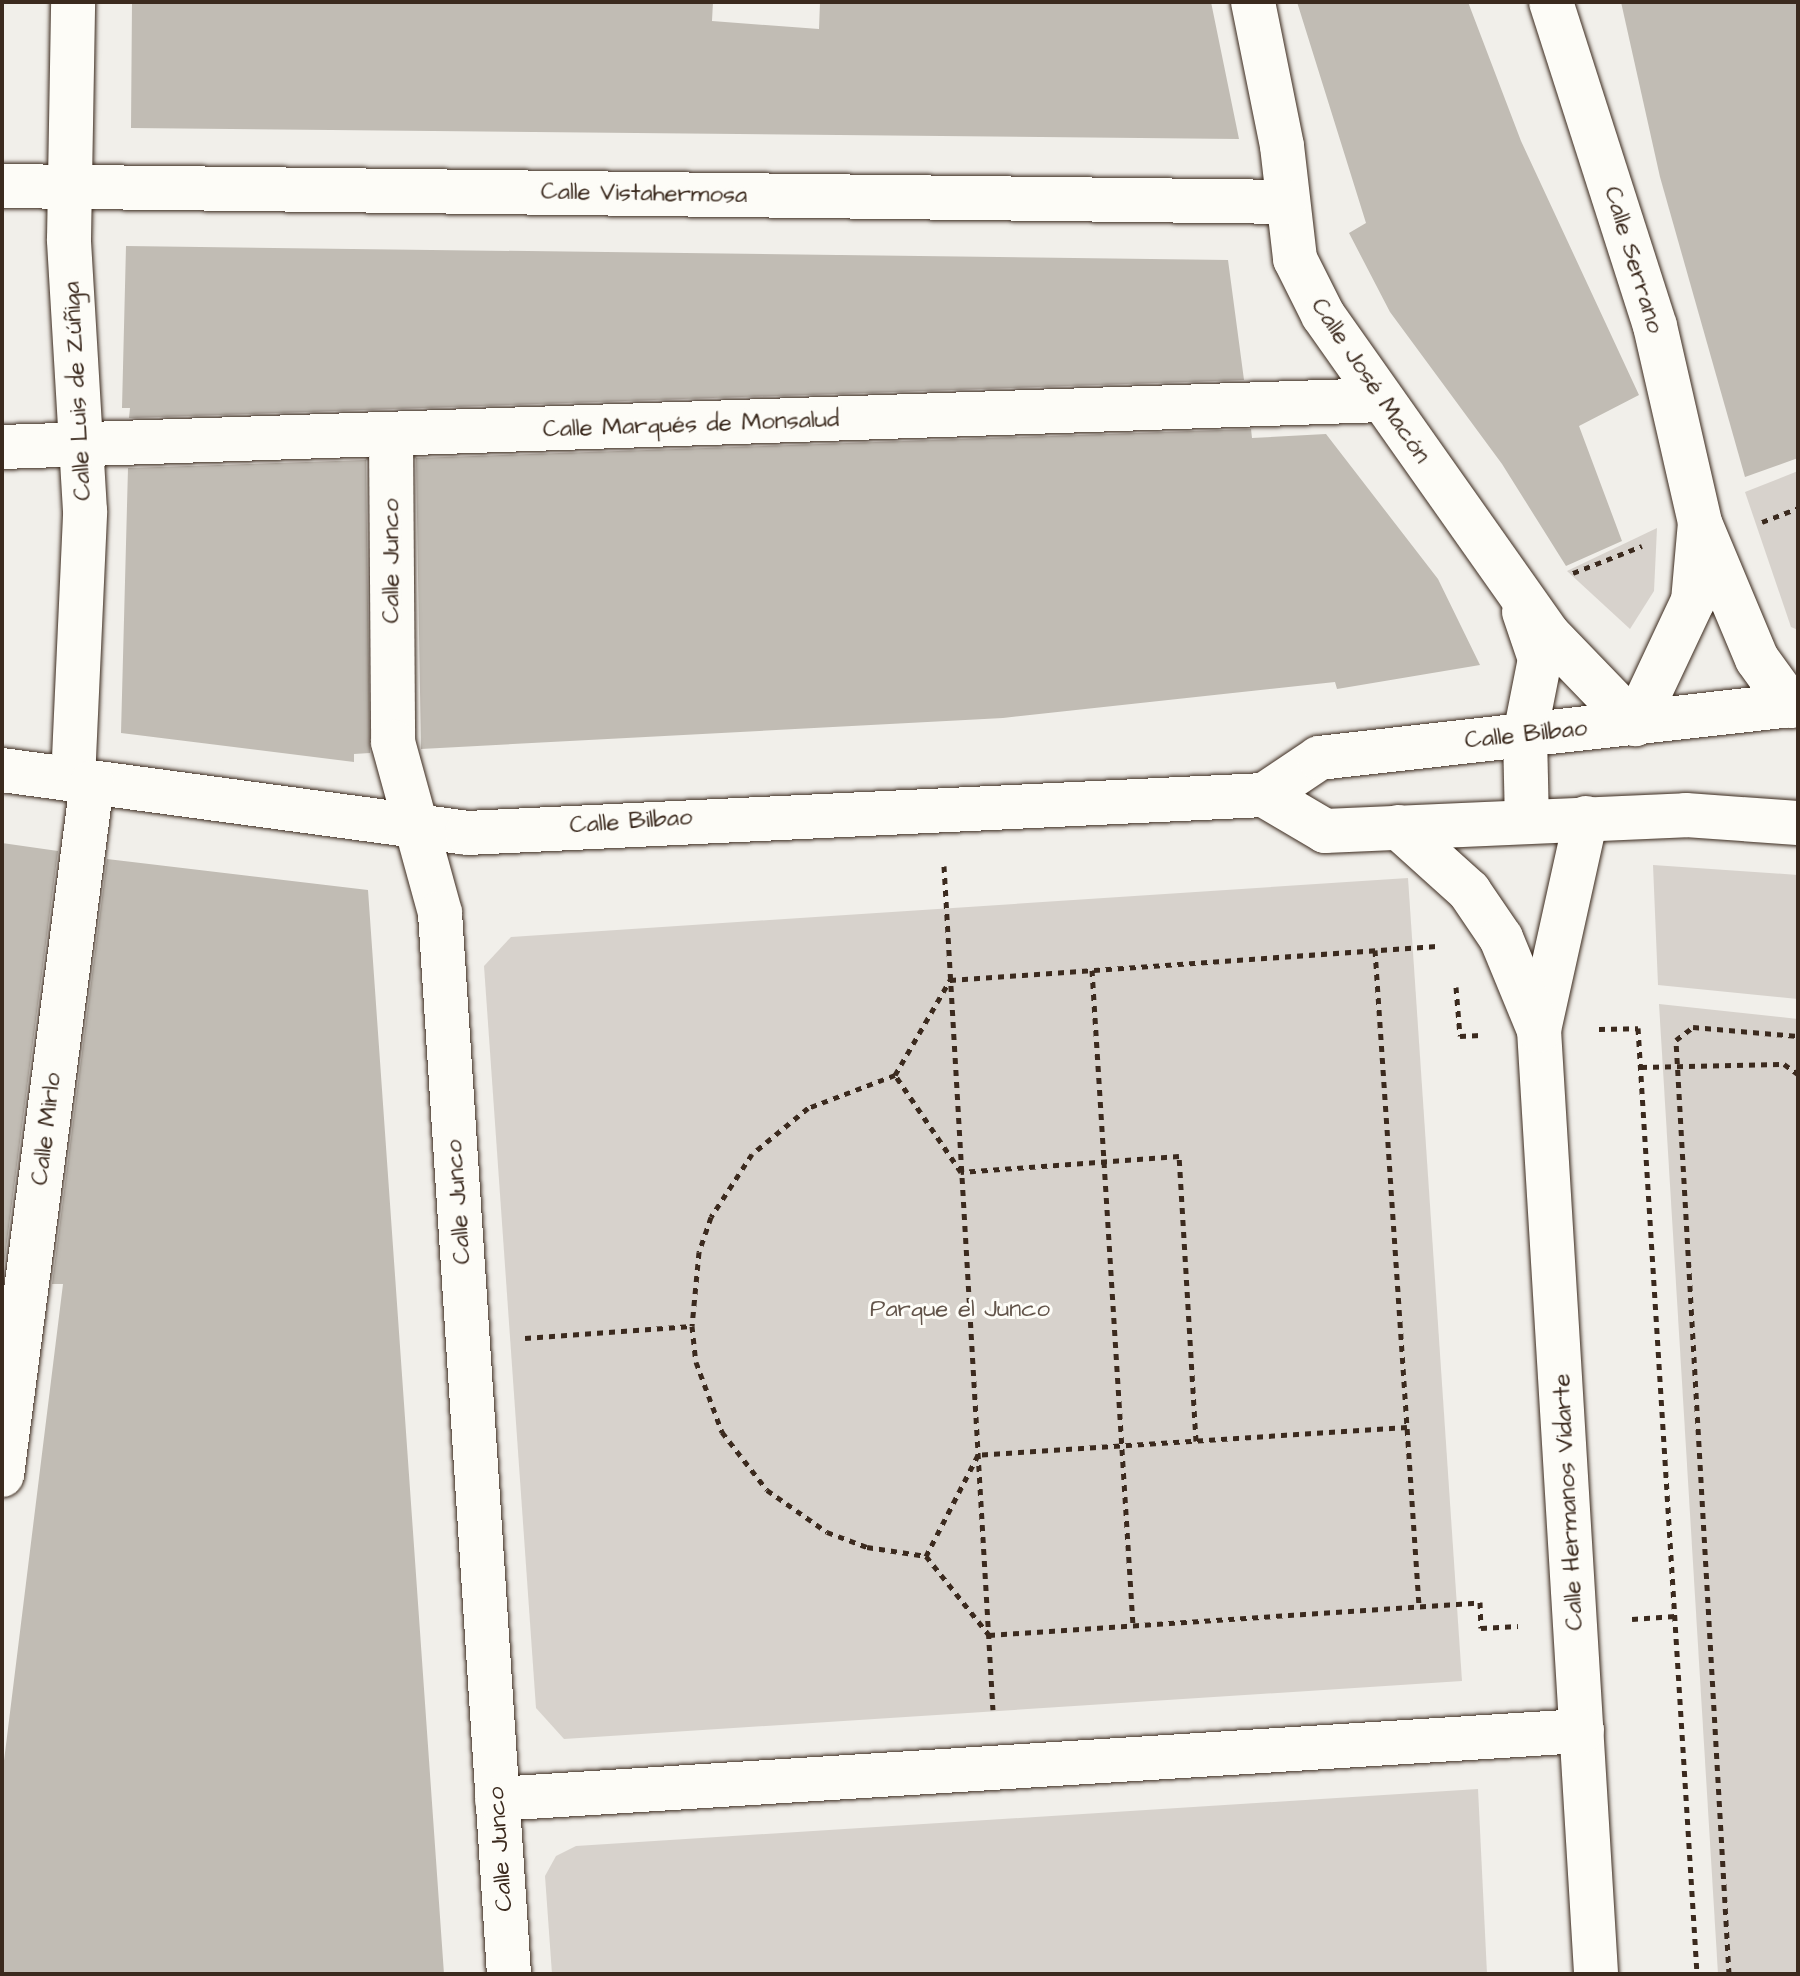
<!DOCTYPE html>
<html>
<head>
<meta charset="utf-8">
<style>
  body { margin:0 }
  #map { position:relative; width:1800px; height:1976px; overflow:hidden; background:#f1efea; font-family:"Architects Daughter",sans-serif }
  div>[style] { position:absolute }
  .green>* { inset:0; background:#d7d2cc }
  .building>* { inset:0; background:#c1bcb4 }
  .path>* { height:5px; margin-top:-2.5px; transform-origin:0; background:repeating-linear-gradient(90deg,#3b2a1e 0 6px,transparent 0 12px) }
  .roads { filter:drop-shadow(0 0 2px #3b2a1e) drop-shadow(0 0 2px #3b2a1e) }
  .minor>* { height:44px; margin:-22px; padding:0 22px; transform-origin:22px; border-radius:22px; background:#fdfcf7 }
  span { translate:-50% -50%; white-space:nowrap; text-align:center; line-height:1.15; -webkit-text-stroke:6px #fdfcf7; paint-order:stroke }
  .street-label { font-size:24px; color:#3b2a1e }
  .park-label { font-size:24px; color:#62544a }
  .frame { position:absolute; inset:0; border:4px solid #3b2a1e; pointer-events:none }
</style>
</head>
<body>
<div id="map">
  <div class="green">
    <i style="clip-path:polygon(1798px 471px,1798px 630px,1791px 627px,1745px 492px)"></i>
    <i style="clip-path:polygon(1657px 528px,1654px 591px,1630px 629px,1567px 571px)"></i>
    <i style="clip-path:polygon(1653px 865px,1798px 875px,1798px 999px,1658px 985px)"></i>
    <i style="clip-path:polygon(1408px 878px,1462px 1681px,564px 1739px,536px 1708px,484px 966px,511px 937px)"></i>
    <i style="clip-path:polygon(1659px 1004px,1798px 1019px,1798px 1974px,1718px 1974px)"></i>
    <i style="clip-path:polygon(1478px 1789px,1487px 1974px,552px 1974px,545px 1876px,556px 1856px,576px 1846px)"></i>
  </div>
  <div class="building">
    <i style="clip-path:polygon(132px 2px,713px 2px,712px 21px,819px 29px,820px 2px,1211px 2px,1239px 139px,131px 128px)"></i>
    <i style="clip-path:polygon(1297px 2px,1468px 2px,1521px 141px,1639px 395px,1579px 426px,1622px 541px,1566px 566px,1502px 464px,1390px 312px,1349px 233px,1366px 223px)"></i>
    <i style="clip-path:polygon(1621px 2px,1798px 2px,1798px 458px,1745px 477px,1660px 177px)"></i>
    <i style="clip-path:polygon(126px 246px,1228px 260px,1244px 380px,129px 418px,130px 408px,122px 408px)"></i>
    <i style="clip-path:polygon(1251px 429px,1252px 438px,1326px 434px,1438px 579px,1480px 665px,1337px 689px,1335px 682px,1003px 718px,421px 749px,416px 458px)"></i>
    <i style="clip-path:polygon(366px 460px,370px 753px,354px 754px,354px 762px,121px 733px,128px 468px)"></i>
    <i style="clip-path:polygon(2px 843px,58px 851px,2px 1280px)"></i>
    <i style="clip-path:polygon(107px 859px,368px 890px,444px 1974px,2px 1974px,2px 1777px,63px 1284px,52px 1284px)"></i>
  </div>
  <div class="path">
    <i style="left:1762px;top:522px;width:39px;rotate:-21deg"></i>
    <i style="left:1573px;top:573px;width:74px;rotate:-21.4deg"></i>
    <i style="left:944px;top:866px;width:845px;rotate:86.68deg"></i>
    <i style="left:1375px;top:950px;width:657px;rotate:86.16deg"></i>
    <i style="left:1092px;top:970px;width:656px;rotate:86.42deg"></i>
    <i style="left:1456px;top:987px;width:49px;rotate:85.3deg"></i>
    <i style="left:1460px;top:1036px;width:21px;rotate:-3deg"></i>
    <i style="left:1599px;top:1029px;width:39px;rotate:-1deg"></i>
    <i style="left:1638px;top:1028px;width:948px;rotate:86.43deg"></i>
    <i style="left:1641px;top:1067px;width:143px;rotate:-1.2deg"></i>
    <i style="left:1784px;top:1064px;width:17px;rotate:36deg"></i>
    <i style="left:895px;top:1075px;width:93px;rotate:159.2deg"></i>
    <i style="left:808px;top:1108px;width:72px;rotate:140.6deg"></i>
    <i style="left:752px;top:1154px;width:75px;rotate:123.1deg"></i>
    <i style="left:711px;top:1217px;width:37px;rotate:109deg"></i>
    <i style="left:699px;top:1252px;width:74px;rotate:95.4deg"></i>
    <i style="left:692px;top:1326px;width:36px;rotate:84deg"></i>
    <i style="left:696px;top:1362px;width:75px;rotate:69.6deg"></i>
    <i style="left:722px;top:1432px;width:73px;rotate:52.2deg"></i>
    <i style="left:767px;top:1490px;width:73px;rotate:35deg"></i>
    <i style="left:827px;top:1532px;width:43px;rotate:20.6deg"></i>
    <i style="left:867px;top:1547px;width:60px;rotate:8.7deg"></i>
    <i style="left:525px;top:1338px;width:167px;rotate:-4.1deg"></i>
    <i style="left:1407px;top:1427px;width:430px;rotate:176.3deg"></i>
    <i style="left:978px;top:1455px;width:114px;rotate:117.2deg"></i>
    <i style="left:926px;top:1556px;width:101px;rotate:51.4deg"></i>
    <i style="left:989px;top:1635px;width:492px;rotate:-3.8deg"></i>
    <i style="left:1480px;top:1602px;width:26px;rotate:88deg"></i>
    <i style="left:1481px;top:1628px;width:37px;rotate:-3deg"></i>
    <i style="left:1196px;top:1441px;width:286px;rotate:-93.4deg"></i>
    <i style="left:1179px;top:1156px;width:219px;rotate:175.8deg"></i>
    <i style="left:961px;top:1172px;width:117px;rotate:-124.2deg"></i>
    <i style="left:895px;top:1075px;width:110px;rotate:-59.9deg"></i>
    <i style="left:950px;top:980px;width:488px;rotate:-4deg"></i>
    <i style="left:1632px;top:1619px;width:43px;rotate:-4deg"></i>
    <i style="left:1729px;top:1974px;width:936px;rotate:-93.25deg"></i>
    <i style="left:1676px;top:1040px;width:21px;rotate:-37deg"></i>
    <i style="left:1693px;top:1027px;width:105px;rotate:4.9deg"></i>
  </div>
  <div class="roads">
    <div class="minor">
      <i style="left:1253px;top:2px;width:147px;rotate:78.6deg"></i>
      <i style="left:1282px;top:146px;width:114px;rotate:83.4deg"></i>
      <i style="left:1295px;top:259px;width:63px;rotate:63.4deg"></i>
      <i style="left:1323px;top:315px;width:392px;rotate:54.8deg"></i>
      <i style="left:1549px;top:635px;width:124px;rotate:46deg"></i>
      <i style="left:1635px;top:724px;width:136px;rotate:-64.8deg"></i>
      <i style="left:1693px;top:601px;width:78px;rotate:-84.9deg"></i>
      <i style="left:1551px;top:2px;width:340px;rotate:72.2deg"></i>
      <i style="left:1655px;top:326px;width:202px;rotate:77.1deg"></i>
      <i style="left:1700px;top:523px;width:147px;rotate:67.3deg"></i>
      <i style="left:1757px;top:659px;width:58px;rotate:54.1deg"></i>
      <i style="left:2px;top:186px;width:1283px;rotate:0.71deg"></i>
      <i style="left:391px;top:436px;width:306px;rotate:89.6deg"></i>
      <i style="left:393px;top:742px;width:177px;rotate:74.6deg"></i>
      <i style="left:440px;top:913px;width:1063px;rotate:86.28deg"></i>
      <i style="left:2px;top:447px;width:1379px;rotate:-1.95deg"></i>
      <i style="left:1524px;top:612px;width:50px;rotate:71.2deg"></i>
      <i style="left:1540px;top:659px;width:77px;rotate:101.2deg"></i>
      <i style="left:1525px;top:735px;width:85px;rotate:88.7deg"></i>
      <i style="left:2px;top:770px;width:469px;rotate:7.7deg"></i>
      <i style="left:467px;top:833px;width:798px;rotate:-2.73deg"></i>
      <i style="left:1264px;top:795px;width:66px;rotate:-33.9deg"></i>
      <i style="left:1319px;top:758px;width:482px;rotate:-6.4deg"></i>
      <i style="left:73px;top:780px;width:269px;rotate:-87.4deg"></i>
      <i style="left:85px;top:511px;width:272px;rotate:-93.4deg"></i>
      <i style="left:69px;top:239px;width:237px;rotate:-89deg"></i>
      <i style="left:1264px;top:795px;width:71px;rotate:30.5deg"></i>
      <i style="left:1325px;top:831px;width:361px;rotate:-2.5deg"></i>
      <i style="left:1686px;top:815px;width:112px;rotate:4.1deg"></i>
      <i style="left:1586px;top:818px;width:217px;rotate:102.5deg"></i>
      <i style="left:1539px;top:1030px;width:946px;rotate:86.54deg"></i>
      <i style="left:1398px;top:827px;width:96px;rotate:42deg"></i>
      <i style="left:1469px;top:891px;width:57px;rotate:55.8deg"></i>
      <i style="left:1501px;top:938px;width:100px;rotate:67.6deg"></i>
      <i style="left:2px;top:1475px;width:698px;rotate:-82.59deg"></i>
      <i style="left:497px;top:1799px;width:1087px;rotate:-3.59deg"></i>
    </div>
  </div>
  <div class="street-label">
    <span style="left:644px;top:194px;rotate:1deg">Calle Vistahermosa</span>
    <span style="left:1633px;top:260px;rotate:73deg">Calle Serrano</span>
    <span style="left:1370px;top:381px;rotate:56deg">Calle José Macón</span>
    <span style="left:78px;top:391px;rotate:-93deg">Calle Luis de Zúñiga</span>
    <span style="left:691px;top:425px;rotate:-2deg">Calle Marqués de Monsalud</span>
    <span style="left:392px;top:561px;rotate:-90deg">Calle Junco</span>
    <span style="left:1526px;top:735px;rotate:-6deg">Calle Bilbao</span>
    <span style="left:631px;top:822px;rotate:-4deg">Calle Bilbao</span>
    <span style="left:47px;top:1129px;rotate:-83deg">Calle Mirlo</span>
    <span style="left:459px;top:1202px;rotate:-94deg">Calle Junco</span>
    <span style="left:1569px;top:1502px;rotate:-93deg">Calle Hermanos Vidarte</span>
    <span style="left:501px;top:1849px;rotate:-94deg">Calle Junco</span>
  </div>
  <div class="park-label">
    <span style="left:960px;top:1310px">Parque el Junco</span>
  </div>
  <div class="frame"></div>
</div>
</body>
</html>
